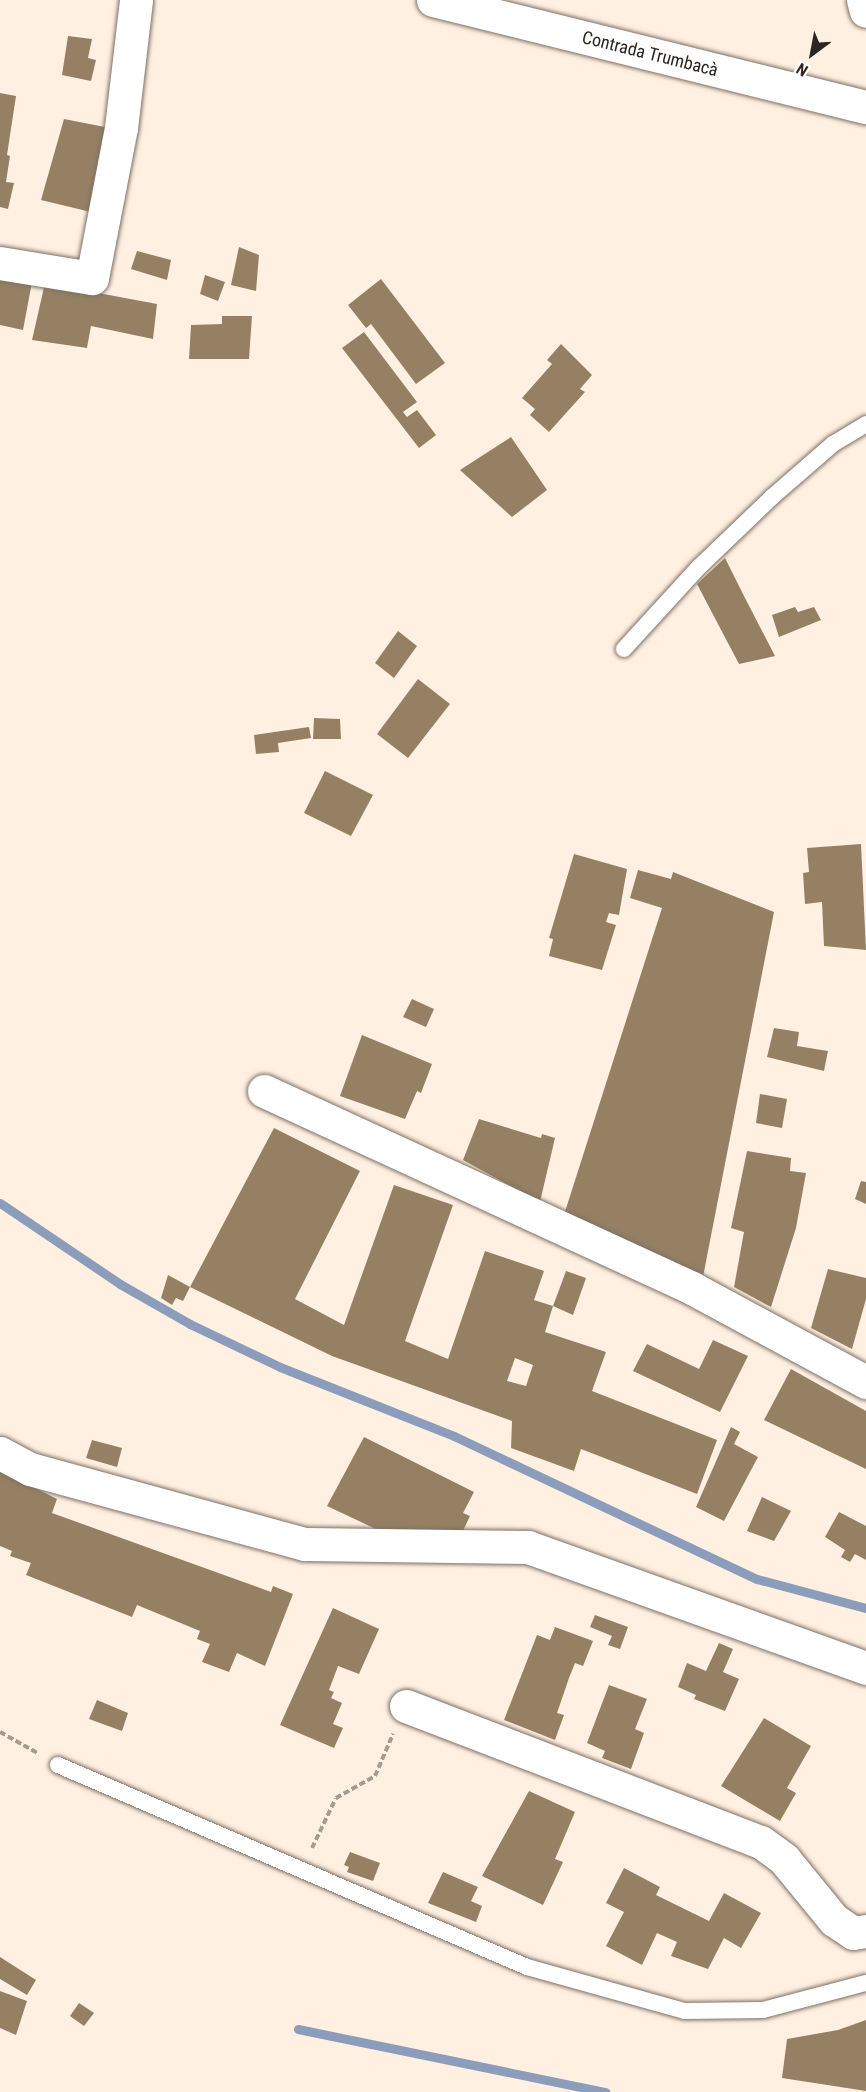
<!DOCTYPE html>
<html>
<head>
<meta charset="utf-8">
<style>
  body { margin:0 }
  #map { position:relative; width:866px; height:2092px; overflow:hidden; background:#fff0e2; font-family:"Roboto Condensed",sans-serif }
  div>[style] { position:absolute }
  .stream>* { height:9px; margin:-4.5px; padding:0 4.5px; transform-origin:4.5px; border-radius:4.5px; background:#8b9dba }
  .building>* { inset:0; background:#958063 }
  .path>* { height:4px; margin-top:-2px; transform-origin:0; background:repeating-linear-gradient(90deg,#a69c91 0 6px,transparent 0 9px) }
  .roads { filter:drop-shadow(0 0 2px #7d7064) drop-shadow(0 0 2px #7d7064) }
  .lane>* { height:16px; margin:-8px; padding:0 8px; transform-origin:8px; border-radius:8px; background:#fff }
  .street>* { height:33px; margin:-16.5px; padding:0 16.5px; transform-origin:16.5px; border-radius:16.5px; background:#fff }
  span { translate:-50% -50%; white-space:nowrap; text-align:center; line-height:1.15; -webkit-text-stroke:4.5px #fff; paint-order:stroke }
  .street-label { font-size:18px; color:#2b2621 }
  .north { position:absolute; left:782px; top:24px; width:60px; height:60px; -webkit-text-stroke:4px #fff; paint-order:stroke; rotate:212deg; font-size:16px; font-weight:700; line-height:24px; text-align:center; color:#2b2621 }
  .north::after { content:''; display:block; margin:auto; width:21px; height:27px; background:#2b2621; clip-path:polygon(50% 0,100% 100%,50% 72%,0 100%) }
</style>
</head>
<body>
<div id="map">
  <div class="stream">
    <i style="left:0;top:1203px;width:145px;rotate:34deg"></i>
    <i style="left:120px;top:1284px;width:81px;rotate:29.7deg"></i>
    <i style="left:190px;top:1324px;width:100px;rotate:25.5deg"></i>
    <i style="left:280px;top:1367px;width:187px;rotate:21.6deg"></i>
    <i style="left:454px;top:1436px;width:335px;rotate:25.3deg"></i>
    <i style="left:757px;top:1579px;width:113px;rotate:14.9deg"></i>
    <i style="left:298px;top:2029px;width:314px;rotate:11.6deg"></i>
  </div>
  <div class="building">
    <i style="clip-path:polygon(68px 36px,92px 39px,88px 58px,96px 60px,91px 81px,62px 75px)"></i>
    <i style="clip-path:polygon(0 93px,16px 96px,7px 155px,10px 156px,6px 182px,14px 183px,8px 209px,0 207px)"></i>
    <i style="clip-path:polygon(64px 119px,115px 129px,95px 213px,41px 200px)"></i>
    <i style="clip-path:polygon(239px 247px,259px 255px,256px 291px,231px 285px)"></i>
    <i style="clip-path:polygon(137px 251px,171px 260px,167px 280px,131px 269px)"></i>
    <i style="clip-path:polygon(205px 275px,225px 282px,218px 301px,200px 294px)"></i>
    <i style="clip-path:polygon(0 276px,32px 282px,23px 330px,0 325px)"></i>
    <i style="clip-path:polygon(381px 279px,445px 363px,416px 384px,371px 324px,366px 328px,348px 305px)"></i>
    <i style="clip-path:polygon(45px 283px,157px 304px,153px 339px,91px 326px,87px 348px,32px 340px)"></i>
    <i style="clip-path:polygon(222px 316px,252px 316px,249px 359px,189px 359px,191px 325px,222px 324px)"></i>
    <i style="clip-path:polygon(364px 332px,417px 402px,403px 412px,407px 417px,417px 410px,436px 435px,419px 448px,342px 348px)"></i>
    <i style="clip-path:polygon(561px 344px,592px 375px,580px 389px,585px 392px,549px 432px,530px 415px,535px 409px,522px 398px,552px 364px,547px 360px)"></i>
    <i style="clip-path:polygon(511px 437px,547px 490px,512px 517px,460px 470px)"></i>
    <i style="clip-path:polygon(725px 558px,745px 598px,775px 656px,739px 664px,697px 584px)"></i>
    <i style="clip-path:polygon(795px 607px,798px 612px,814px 607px,821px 620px,779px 637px,772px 615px)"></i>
    <i style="clip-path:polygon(398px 631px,417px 646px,394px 678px,375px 663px)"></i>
    <i style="clip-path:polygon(418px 679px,450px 704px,408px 758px,377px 734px)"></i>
    <i style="clip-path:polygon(314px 718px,340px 719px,341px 739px,313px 739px)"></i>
    <i style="clip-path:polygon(309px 727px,311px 738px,278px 743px,279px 752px,256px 754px,254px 735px)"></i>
    <i style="clip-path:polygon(325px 771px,373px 795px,351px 836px,304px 813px)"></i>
    <i style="clip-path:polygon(861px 844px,866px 950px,824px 946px,822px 902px,805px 904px,803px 873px,809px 872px,807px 848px)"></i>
    <i style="clip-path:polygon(574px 854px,627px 869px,619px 915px,609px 913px,606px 922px,616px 925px,602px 970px,549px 956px,553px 939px,549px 938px)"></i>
    <i style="clip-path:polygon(638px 870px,671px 879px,673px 872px,774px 912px,703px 1277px,563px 1218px,662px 908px,630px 898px)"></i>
    <i style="clip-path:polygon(412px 999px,434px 1009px,426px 1027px,403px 1017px)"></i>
    <i style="clip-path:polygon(774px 1028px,799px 1032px,797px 1046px,828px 1051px,824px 1071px,767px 1057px)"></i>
    <i style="clip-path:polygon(362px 1035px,432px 1064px,421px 1093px,417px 1091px,405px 1119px,340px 1096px)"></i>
    <i style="clip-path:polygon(760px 1094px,787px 1099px,782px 1128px,756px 1123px)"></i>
    <i style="clip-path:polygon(479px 1119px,541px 1138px,542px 1134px,555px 1138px,540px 1202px,463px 1160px)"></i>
    <i style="clip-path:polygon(evenodd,274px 1128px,360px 1171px,295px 1299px,344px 1325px,394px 1185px,453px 1205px,405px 1341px,448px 1359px,485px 1251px,544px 1271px,534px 1300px,553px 1306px,545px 1332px,606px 1352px,592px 1391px,717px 1440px,697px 1494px,581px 1449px,574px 1471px,511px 1448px,512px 1421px,332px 1356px,190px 1287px,183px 1301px,176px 1298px,172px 1305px,161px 1298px,168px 1275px,190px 1287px,274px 1128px,515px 1358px,533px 1365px,526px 1386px,507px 1381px,515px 1358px)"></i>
    <i style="clip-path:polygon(747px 1151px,791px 1158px,790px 1171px,806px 1173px,796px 1228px,771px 1307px,734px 1287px,744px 1232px,731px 1228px)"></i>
    <i style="clip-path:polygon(861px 1181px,866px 1182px,866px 1204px,855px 1199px)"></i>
    <i style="clip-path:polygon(828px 1269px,866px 1278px,866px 1299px,852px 1349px,811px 1328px)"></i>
    <i style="clip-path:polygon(566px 1271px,586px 1278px,573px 1315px,553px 1306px)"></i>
    <i style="clip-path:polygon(713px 1340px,748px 1356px,720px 1412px,633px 1371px,647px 1344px,699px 1369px)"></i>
    <i style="clip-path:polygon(791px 1369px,866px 1411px,866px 1469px,764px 1420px)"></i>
    <i style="clip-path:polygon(731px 1427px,740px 1432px,734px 1444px,758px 1457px,724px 1521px,696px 1507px)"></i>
    <i style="clip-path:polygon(364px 1437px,474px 1492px,463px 1513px,470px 1516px,461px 1535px,378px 1530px,327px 1506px)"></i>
    <i style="clip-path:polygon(92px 1440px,122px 1448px,117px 1467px,86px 1458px)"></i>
    <i style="clip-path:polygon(0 1470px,57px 1499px,52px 1513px,271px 1592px,273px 1586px,293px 1594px,265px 1666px,237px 1653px,229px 1672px,202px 1662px,210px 1644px,197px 1639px,200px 1631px,137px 1605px,132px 1617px,26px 1575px,31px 1563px,10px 1556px,12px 1551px,0 1546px)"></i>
    <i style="clip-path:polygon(762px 1497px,791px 1511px,774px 1541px,747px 1531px)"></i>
    <i style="clip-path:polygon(839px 1512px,866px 1526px,866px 1560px,855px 1554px,850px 1562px,841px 1557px,845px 1550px,825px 1537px)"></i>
    <i style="clip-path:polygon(333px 1608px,379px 1629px,359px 1674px,338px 1666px,329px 1690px,334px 1692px,331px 1698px,342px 1703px,333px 1724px,343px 1728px,334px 1748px,280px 1725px)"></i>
    <i style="clip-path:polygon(595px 1615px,628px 1627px,620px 1649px,608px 1645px,612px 1636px,590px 1627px)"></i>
    <i style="clip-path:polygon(555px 1627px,593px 1641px,583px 1666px,575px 1663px,569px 1678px,557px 1713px,564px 1715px,555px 1740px,504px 1720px,537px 1635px,550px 1640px)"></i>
    <i style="clip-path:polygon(719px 1643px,733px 1649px,723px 1672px,739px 1679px,725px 1711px,694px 1699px,696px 1695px,678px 1687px,687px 1663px,706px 1671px)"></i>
    <i style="clip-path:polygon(609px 1685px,647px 1699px,635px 1729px,644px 1733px,631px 1769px,602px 1758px,605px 1751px,587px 1743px)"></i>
    <i style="clip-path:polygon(97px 1700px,128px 1713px,122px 1731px,89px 1719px)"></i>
    <i style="clip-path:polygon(764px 1718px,811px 1746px,787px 1788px,796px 1793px,780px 1821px,721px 1786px)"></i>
    <i style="clip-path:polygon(529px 1791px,575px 1812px,555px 1859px,563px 1862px,543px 1905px,482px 1876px)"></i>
    <i style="clip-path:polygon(350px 1852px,380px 1863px,373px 1881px,347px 1872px,349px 1867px,344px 1865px)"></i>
    <i style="clip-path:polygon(624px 1868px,660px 1887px,656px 1895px,709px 1921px,724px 1893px,761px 1913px,741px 1948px,724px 1938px,708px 1969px,671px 1956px,677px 1942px,657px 1933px,642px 1965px,606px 1946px,624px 1912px,606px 1903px)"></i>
    <i style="clip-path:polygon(443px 1872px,478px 1887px,471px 1901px,482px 1906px,476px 1922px,428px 1903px)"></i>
    <i style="clip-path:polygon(0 1957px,36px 1980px,27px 1995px,0 1979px)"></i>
    <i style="clip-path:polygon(0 1991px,27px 2001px,16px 2035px,0 2028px)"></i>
    <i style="clip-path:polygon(79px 2003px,94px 2013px,84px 2026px,70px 2016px)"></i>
    <i style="clip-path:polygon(866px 2020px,866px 2091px,782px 2078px,787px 2039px,838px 2030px)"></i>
  </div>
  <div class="path">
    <i style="left:0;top:1732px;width:45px;rotate:29.4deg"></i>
    <i style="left:312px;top:1848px;width:55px;rotate:-64.4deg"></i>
    <i style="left:336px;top:1798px;width:45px;rotate:-29.4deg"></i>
    <i style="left:375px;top:1776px;width:46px;rotate:-66.8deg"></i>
  </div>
  <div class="roads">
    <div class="lane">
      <i style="left:624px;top:649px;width:110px;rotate:-47.6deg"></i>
      <i style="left:698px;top:568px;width:103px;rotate:-43.8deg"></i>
      <i style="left:772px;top:497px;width:81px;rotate:-41deg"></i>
      <i style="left:833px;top:444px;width:39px;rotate:-31deg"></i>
      <i style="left:58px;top:1765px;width:511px;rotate:23.3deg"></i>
      <i style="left:527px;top:1967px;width:164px;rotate:15.6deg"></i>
      <i style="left:685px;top:2011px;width:78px;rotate:-0.7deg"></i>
      <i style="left:763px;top:2010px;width:106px;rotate:-14.7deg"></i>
    </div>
    <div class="street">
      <i style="left:433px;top:0;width:446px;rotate:13.9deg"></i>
      <i style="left:863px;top:0;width:11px;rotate:75deg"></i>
      <i style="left:0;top:263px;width:93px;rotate:9.3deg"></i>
      <i style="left:92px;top:278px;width:153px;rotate:-79.1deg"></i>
      <i style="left:121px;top:128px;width:129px;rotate:-83.3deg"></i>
      <i style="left:264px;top:1091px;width:471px;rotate:24.7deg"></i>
      <i style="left:692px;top:1288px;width:198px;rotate:28.4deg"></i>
      <i style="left:0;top:1453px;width:34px;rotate:28deg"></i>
      <i style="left:30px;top:1469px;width:285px;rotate:15.3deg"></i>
      <i style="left:305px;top:1544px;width:223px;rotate:0.8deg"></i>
      <i style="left:528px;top:1547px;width:359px;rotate:19.7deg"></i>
      <i style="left:406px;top:1706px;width:380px;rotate:21deg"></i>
      <i style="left:761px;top:1842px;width:29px;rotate:36deg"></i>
      <i style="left:784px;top:1859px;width:79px;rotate:50.7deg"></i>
      <i style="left:834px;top:1920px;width:23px;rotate:34deg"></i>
      <i style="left:853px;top:1933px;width:13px;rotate:-9deg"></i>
    </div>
  </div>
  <div class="street-label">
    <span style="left:650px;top:54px;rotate:14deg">Contrada Trumbacà</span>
  </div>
  <div class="north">N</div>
</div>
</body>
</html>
